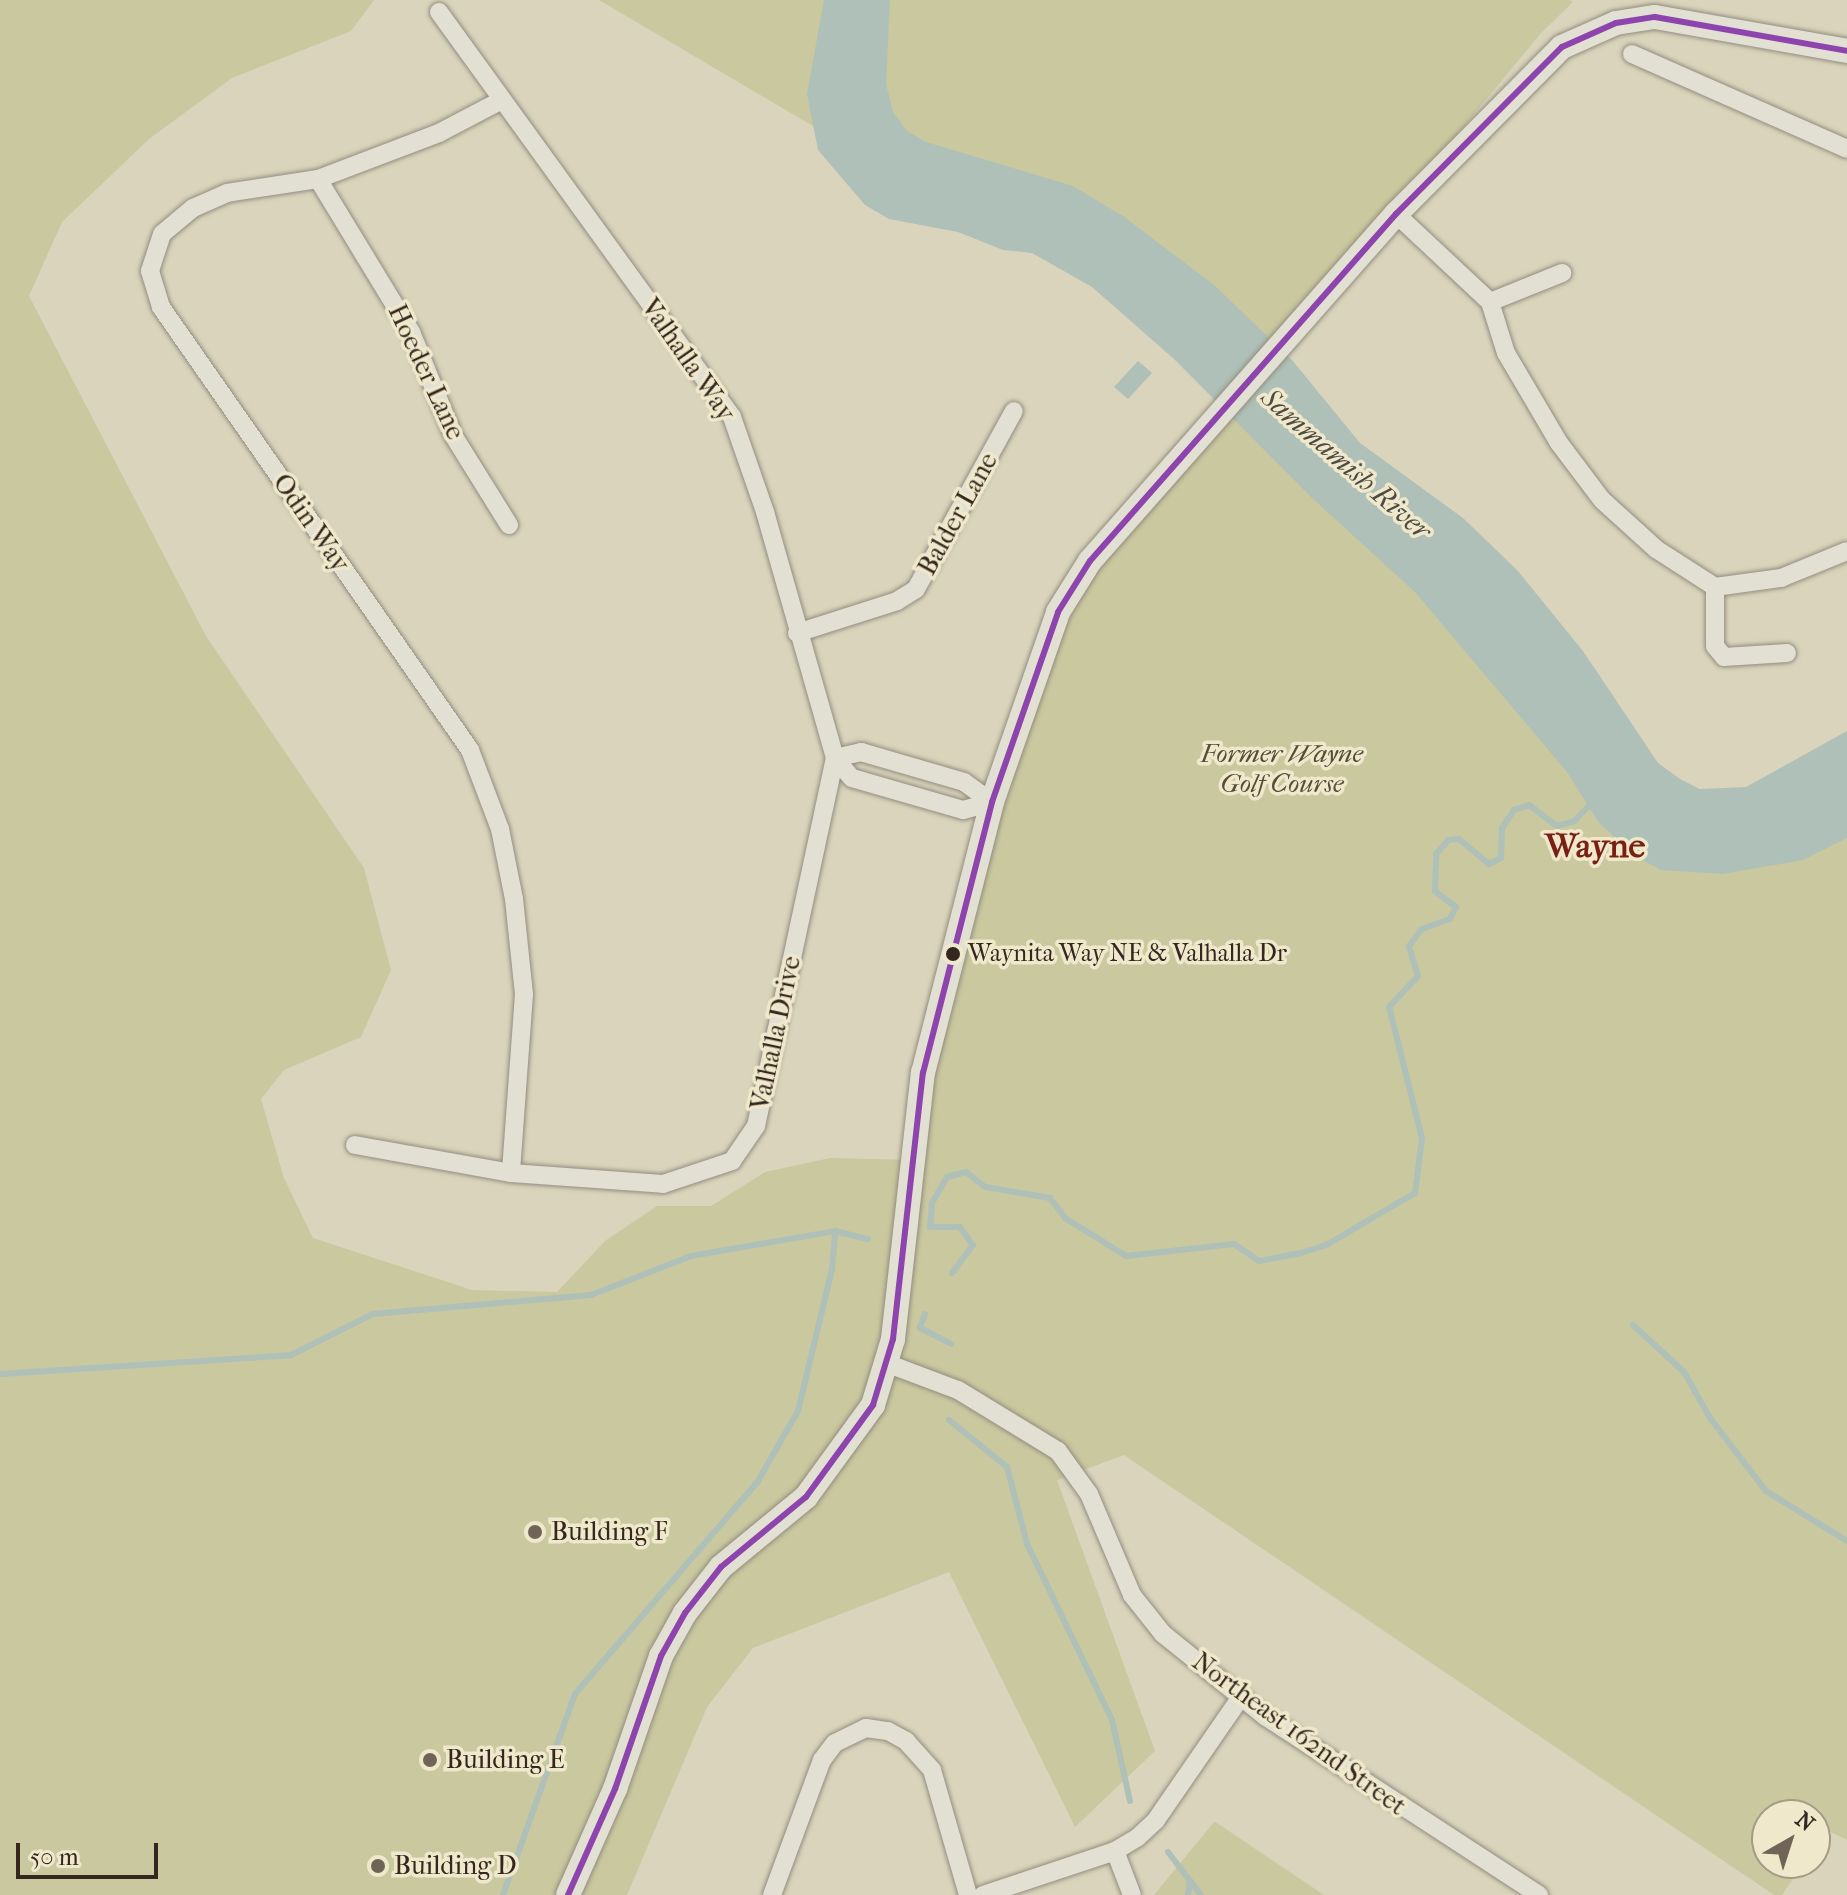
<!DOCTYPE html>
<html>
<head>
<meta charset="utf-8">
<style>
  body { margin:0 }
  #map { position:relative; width:1847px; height:1895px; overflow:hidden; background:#dad4bc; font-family:"IM FELL French Canon",serif }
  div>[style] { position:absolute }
  .green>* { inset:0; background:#c9c89f }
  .water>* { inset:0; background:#aec0b8 }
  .stream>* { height:6px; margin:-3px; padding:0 3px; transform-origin:3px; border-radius:3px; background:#aec0b8 }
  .roads { filter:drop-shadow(0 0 2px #928d7f) drop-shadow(0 0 2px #928d7f) }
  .street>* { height:18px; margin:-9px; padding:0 9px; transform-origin:9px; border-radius:9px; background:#e2dfd3 }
  .secondary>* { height:24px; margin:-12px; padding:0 12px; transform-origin:12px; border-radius:12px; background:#e2dfd3 }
  .bus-1>* { height:6px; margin:-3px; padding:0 3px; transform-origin:3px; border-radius:3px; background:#8e44ad }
  .dots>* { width:22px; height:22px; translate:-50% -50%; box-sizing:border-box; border:4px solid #efe8cb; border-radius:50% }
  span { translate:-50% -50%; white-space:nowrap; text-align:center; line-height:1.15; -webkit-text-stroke:7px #efe8cb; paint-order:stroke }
  .bus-label { font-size:24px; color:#35271f }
  .left { translate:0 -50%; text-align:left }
  .street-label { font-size:26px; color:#35271f }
  .park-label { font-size:26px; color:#564d39; font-style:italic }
  .poi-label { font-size:26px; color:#35271f }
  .water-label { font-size:28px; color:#4e4b45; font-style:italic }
  .district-label { font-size:34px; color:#7a1f14; font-weight:700 }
  .north { position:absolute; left:1751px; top:1799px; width:80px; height:80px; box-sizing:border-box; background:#efe8cb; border:2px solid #a59b86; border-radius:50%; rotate:39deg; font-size:22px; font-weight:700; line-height:32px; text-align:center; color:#35271f }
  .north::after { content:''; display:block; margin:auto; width:28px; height:36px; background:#6f6456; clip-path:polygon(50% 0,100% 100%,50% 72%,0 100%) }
  .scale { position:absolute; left:16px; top:1843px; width:142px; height:36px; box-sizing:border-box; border:4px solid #35271f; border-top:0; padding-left:10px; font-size:24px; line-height:28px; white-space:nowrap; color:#35271f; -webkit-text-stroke:6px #efe8cb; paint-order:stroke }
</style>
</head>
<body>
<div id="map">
  <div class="green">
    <i style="clip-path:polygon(0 0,374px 0,351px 31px,232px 78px,149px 139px,62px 222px,29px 296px,206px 636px,364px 868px,391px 970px,361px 1037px,284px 1070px,261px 1099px,284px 1178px,313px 1238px,472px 1290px,557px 1292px,605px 1241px,657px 1206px,711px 1206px,765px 1172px,830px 1158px,913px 1160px,923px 1074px,1058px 612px,1253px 384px,1621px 755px,1730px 831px,1847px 776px,1847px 1840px,1827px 1830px,1815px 1847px,1815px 1815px,1767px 1815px,1767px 1863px,1804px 1863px,1782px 1895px,1774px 1895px,1124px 1455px,1057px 1480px,1155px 1751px,1075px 1827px,949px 1572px,753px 1648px,707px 1707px,627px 1895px,0 1895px)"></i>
    <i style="clip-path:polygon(599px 0,1570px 0,1573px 2px,1541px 33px,1255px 380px,1168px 313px,879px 165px)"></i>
    <i style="clip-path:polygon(1214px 1822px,1217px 1823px,1324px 1895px,1154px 1895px)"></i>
  </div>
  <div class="water">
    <i style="clip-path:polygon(824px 0,890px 0,886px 84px,893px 112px,907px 131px,926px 142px,1073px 186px,1123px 216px,1214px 285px,1292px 360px,1360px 443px,1463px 518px,1517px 570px,1583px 651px,1658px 763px,1680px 779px,1700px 789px,1746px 787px,1847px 731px,1847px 838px,1803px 860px,1723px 874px,1661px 870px,1637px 857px,1599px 823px,1567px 772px,1415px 592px,1312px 498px,1174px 359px,1092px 287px,1032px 253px,1003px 250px,958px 232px,889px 219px,865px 205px,818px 150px,807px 94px)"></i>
    <i style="clip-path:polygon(1138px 361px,1152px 373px,1128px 399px,1114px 387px)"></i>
  </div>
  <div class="stream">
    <i style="left:952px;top:1273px;width:35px;rotate:-53deg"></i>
    <i style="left:973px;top:1245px;width:22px;rotate:-126deg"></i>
    <i style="left:960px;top:1227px;width:30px;rotate:180deg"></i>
    <i style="left:930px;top:1227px;width:24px;rotate:-85deg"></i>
    <i style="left:932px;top:1203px;width:30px;rotate:-60deg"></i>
    <i style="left:947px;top:1177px;width:20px;rotate:-15deg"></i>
    <i style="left:966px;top:1172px;width:24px;rotate:38deg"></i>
    <i style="left:985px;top:1187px;width:66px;rotate:9.6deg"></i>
    <i style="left:1050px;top:1198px;width:25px;rotate:53deg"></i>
    <i style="left:1065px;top:1218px;width:72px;rotate:31.9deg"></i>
    <i style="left:1126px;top:1256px;width:109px;rotate:-6.3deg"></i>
    <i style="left:1234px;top:1244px;width:30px;rotate:34deg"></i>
    <i style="left:1259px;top:1261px;width:43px;rotate:-10.8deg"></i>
    <i style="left:1301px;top:1253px;width:28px;rotate:-18deg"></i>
    <i style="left:1328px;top:1244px;width:101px;rotate:-30.4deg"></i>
    <i style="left:1415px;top:1193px;width:55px;rotate:-82.7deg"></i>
    <i style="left:1422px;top:1138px;width:135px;rotate:-104.1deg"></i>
    <i style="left:1389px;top:1007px;width:42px;rotate:-46.9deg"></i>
    <i style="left:1418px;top:976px;width:31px;rotate:-107deg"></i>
    <i style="left:1409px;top:946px;width:21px;rotate:-53deg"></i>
    <i style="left:1422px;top:929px;width:30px;rotate:-20deg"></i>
    <i style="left:1450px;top:919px;width:13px;rotate:-63deg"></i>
    <i style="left:1456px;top:907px;width:26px;rotate:-143deg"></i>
    <i style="left:1435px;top:891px;width:37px;rotate:-88deg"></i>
    <i style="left:1436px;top:854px;width:18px;rotate:-49deg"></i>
    <i style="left:1448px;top:840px;width:11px;rotate:-5deg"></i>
    <i style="left:1459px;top:839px;width:39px;rotate:40deg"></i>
    <i style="left:1489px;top:864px;width:13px;rotate:-27deg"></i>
    <i style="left:1501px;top:858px;width:30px;rotate:-88deg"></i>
    <i style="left:1502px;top:828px;width:22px;rotate:-56deg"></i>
    <i style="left:1514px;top:810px;width:16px;rotate:-18deg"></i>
    <i style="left:1529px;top:805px;width:35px;rotate:37deg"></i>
    <i style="left:1557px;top:826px;width:18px;rotate:-16deg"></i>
    <i style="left:1574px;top:821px;width:28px;rotate:-45deg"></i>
    <i style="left:925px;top:1314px;width:15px;rotate:110deg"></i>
    <i style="left:920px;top:1328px;width:35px;rotate:27deg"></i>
    <i style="left:1633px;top:1325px;width:69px;rotate:42.7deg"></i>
    <i style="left:1684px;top:1372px;width:53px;rotate:60.5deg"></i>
    <i style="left:1710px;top:1418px;width:92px;rotate:52.5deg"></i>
    <i style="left:1766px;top:1491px;width:95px;rotate:31.7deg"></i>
    <i style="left:0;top:1374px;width:292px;rotate:-3.7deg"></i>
    <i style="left:291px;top:1355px;width:92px;rotate:-26.6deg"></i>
    <i style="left:373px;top:1314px;width:219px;rotate:-5deg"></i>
    <i style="left:591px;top:1295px;width:107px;rotate:-21.3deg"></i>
    <i style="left:691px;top:1256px;width:146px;rotate:-9.8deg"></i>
    <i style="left:835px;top:1231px;width:34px;rotate:14deg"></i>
    <i style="left:949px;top:1420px;width:75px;rotate:39deg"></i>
    <i style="left:1007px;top:1467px;width:80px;rotate:75.4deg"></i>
    <i style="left:1027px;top:1544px;width:195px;rotate:64.2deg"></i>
    <i style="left:1112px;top:1720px;width:83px;rotate:77.5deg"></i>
    <i style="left:1168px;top:1852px;width:54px;rotate:52.5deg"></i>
    <i style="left:503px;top:1895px;width:214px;rotate:-70.3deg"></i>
    <i style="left:575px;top:1694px;width:281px;rotate:-49.3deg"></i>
    <i style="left:758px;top:1481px;width:81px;rotate:-60.3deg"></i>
    <i style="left:798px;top:1411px;width:146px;rotate:-76.5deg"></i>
    <i style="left:832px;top:1269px;width:38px;rotate:-85deg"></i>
    <i style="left:1188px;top:1895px;width:14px;rotate:-82deg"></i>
  </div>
  <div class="roads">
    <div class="street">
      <i style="left:439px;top:12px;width:500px;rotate:54.1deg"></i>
      <i style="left:732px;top:417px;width:101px;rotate:70.8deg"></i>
      <i style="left:765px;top:512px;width:256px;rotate:74.1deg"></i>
      <i style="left:835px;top:758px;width:26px;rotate:50deg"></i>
      <i style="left:852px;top:778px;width:116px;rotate:16.1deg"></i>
      <i style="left:963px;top:810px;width:30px;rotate:-15deg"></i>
      <i style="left:1632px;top:54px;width:235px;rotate:23.8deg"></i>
      <i style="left:500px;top:101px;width:69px;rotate:152.3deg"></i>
      <i style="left:439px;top:133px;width:129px;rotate:159.2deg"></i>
      <i style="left:318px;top:179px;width:92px;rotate:171.3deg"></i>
      <i style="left:227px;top:193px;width:37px;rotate:156deg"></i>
      <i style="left:193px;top:208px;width:40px;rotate:140deg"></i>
      <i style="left:162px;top:234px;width:39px;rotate:108deg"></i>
      <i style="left:150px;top:271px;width:38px;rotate:73deg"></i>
      <i style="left:161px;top:307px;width:540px;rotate:55.1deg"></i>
      <i style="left:470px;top:750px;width:85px;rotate:69.2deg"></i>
      <i style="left:500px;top:829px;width:71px;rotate:78.7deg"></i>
      <i style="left:514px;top:899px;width:96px;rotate:84deg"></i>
      <i style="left:524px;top:994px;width:179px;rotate:94.2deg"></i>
      <i style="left:318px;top:179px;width:179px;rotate:58.7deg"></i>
      <i style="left:411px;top:332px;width:111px;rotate:67.8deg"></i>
      <i style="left:453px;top:435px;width:106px;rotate:58.1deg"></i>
      <i style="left:1396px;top:214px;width:129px;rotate:43.1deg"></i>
      <i style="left:1490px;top:302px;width:53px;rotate:72.6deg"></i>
      <i style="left:1506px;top:353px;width:104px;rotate:59.5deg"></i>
      <i style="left:1559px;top:443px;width:71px;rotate:53deg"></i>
      <i style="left:1602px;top:500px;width:73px;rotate:42.2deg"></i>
      <i style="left:1656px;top:549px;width:70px;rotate:32.8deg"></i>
      <i style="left:1715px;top:587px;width:67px;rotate:-7.8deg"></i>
      <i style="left:1781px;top:578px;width:71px;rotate:-22.2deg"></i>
      <i style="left:1490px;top:302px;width:78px;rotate:-21.9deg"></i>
      <i style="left:1715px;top:587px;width:59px;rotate:90deg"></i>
      <i style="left:1715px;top:646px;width:14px;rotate:51deg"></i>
      <i style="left:1724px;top:657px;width:63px;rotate:-3.6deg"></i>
      <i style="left:797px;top:633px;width:105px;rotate:-17.7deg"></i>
      <i style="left:897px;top:601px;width:22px;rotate:-32deg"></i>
      <i style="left:916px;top:589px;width:203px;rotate:-61.2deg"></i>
      <i style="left:835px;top:758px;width:27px;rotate:-13deg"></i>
      <i style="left:861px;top:752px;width:107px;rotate:16.2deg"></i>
      <i style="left:964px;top:782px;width:34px;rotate:36deg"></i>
      <i style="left:355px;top:1145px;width:158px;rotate:10.2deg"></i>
      <i style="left:511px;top:1173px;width:152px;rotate:4.1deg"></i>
      <i style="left:663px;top:1184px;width:73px;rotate:-18.4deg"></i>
      <i style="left:732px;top:1161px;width:42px;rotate:-55.6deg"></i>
      <i style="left:756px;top:1126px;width:376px;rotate:-77.9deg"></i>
      <i style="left:886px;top:1363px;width:77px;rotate:20.6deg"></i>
      <i style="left:958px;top:1390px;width:117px;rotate:31.4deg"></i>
      <i style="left:1058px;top:1451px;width:53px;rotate:54.2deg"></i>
      <i style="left:1089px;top:1494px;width:110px;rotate:66.9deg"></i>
      <i style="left:1132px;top:1595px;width:50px;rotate:51.5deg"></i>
      <i style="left:1163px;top:1634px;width:132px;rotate:38.9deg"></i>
      <i style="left:1266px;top:1717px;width:326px;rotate:33.1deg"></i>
      <i style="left:1115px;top:1851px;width:47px;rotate:68.9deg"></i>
      <i style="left:772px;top:1895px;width:144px;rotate:-69.7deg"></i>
      <i style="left:822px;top:1760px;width:21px;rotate:-53deg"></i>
      <i style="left:835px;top:1743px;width:34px;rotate:-26deg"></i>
      <i style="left:866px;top:1728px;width:22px;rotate:8deg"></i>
      <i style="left:888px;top:1731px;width:21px;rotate:29deg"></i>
      <i style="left:906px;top:1741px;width:39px;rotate:48deg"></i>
      <i style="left:932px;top:1770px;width:130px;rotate:73.9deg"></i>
      <i style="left:983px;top:1895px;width:139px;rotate:-18.4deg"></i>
      <i style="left:1115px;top:1851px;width:26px;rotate:-31deg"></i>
      <i style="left:1137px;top:1838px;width:26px;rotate:-43deg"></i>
      <i style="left:1156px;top:1820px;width:150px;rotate:-55.4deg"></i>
    </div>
    <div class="secondary">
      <i style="left:568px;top:1895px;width:116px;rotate:-66.1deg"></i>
      <i style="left:615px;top:1789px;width:141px;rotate:-70.9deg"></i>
      <i style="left:661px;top:1656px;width:49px;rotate:-60.8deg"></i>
      <i style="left:685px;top:1613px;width:58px;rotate:-52deg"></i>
      <i style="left:721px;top:1567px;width:110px;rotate:-39.5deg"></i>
      <i style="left:806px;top:1497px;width:114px;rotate:-53.9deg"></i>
      <i style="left:873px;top:1405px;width:69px;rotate:-73.1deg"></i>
      <i style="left:893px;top:1339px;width:268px;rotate:-83.6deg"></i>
      <i style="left:923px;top:1073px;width:280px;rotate:-75.7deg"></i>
      <i style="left:992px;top:802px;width:201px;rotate:-70.8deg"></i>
      <i style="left:1058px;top:612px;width:60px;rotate:-57.9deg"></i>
      <i style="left:1090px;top:561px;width:463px;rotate:-48.6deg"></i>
      <i style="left:1396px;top:214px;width:235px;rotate:-45.2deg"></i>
      <i style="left:1562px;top:47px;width:59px;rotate:-24deg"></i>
      <i style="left:1616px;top:23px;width:39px;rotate:-9deg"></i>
      <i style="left:1655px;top:17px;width:195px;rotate:10deg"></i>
    </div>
  </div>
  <div class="bus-1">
    <i style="left:568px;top:1895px;width:116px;rotate:-66.1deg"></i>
    <i style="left:615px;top:1789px;width:141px;rotate:-70.9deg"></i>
    <i style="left:661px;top:1656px;width:49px;rotate:-60.8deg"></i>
    <i style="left:685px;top:1613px;width:58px;rotate:-52deg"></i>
    <i style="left:721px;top:1567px;width:110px;rotate:-39.5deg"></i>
    <i style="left:806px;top:1497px;width:114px;rotate:-53.9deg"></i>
    <i style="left:873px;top:1405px;width:69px;rotate:-73.1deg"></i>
    <i style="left:893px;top:1339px;width:268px;rotate:-83.6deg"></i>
    <i style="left:923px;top:1073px;width:280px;rotate:-75.7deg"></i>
    <i style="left:992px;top:802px;width:201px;rotate:-70.8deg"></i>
    <i style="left:1058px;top:612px;width:60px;rotate:-57.9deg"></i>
    <i style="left:1090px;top:561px;width:463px;rotate:-48.6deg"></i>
    <i style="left:1396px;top:214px;width:235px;rotate:-45.2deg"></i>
    <i style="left:1562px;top:47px;width:59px;rotate:-24deg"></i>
    <i style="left:1616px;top:23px;width:39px;rotate:-9deg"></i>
    <i style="left:1655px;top:17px;width:195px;rotate:10deg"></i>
  </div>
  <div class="dots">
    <i style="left:953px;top:954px;background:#35271f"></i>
    <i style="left:535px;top:1532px;background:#6f6456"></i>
    <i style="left:430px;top:1760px;background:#6f6456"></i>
    <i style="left:378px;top:1866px;background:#6f6456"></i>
  </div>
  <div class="bus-label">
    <span class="left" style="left:968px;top:954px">Waynita Way NE &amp; Valhalla Dr</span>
  </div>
  <div class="street-label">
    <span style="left:688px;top:360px;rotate:55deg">Valhalla Way</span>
    <span style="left:426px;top:372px;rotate:65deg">Hoeder Lane</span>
    <span style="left:958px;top:514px;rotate:-61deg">Balder Lane</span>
    <span style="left:311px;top:523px;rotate:55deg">Odin Way</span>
    <span style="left:776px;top:1033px;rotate:-78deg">Valhalla Drive</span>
    <span style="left:1299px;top:1734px;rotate:36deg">Northeast 162nd Street</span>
  </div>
  <div class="park-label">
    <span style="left:1282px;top:769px">Former Wayne<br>Golf Course</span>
  </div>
  <div class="poi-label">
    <span class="left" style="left:551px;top:1532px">Building F</span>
    <span class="left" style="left:446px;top:1760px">Building E</span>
    <span class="left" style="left:394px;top:1866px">Building D</span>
  </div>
  <div class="water-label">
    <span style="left:1346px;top:464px;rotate:41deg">Sammamish River</span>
  </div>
  <div class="district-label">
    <span style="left:1595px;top:847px">Wayne</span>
  </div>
  <div class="north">N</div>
  <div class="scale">50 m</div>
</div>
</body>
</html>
